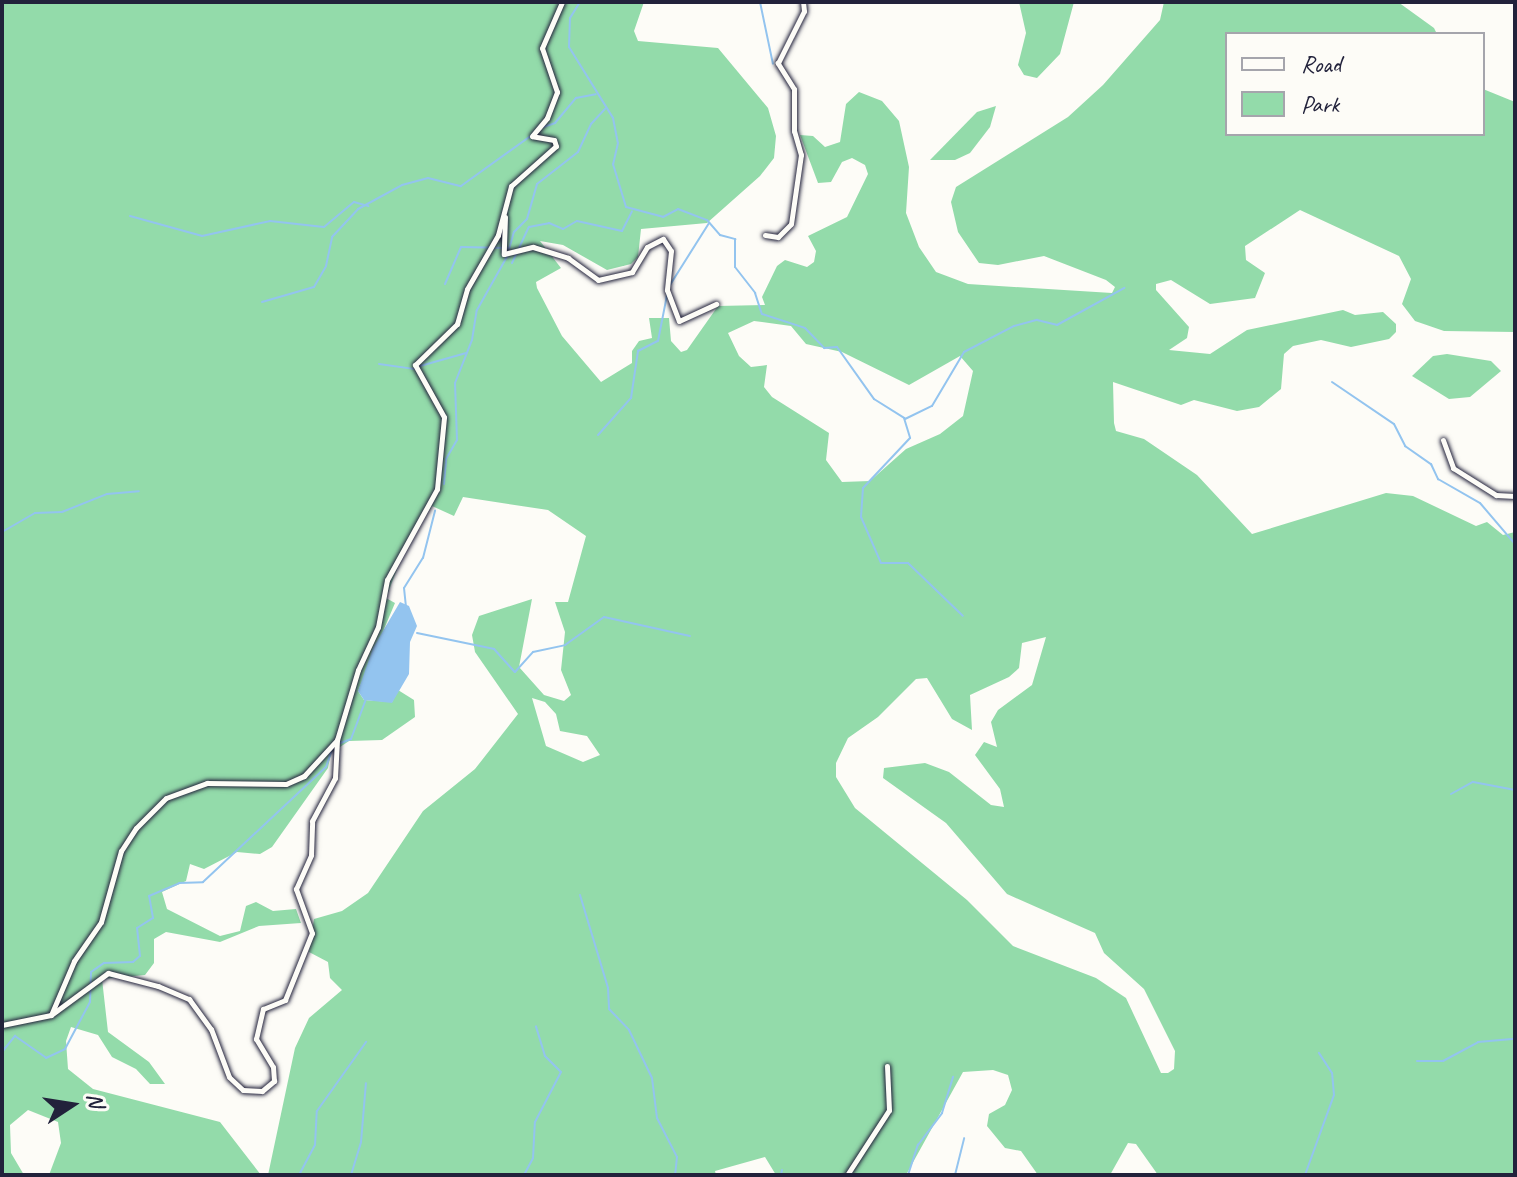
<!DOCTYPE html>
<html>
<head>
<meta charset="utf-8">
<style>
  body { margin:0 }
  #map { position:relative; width:1517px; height:1177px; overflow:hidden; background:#fdfcf7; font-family:Caveat,sans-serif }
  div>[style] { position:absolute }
  .green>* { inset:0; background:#93dbaa }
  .water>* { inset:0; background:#93c4ef }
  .stream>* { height:2px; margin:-1px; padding:0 1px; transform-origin:1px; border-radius:1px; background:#93c4ef }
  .roads { filter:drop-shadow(0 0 2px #22223b) drop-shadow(0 0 2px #22223b) }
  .street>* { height:5px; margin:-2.5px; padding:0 2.5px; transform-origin:2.5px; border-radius:2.5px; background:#fdfcf7 }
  span { translate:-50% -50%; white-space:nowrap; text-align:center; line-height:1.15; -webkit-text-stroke:6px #fdfcf7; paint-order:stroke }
  .frame { position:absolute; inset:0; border:4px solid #22223b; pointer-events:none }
  .legend { position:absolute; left:1225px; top:32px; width:260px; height:104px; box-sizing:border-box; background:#fdfcf7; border:2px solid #a5a5ac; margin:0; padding:10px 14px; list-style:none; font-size:24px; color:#22223b }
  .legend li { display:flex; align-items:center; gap:16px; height:40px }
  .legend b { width:40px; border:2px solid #a5a5ac }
  .north { position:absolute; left:32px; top:1065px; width:80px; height:80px; -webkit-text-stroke:6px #fdfcf7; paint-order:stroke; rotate:78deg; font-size:22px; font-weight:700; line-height:32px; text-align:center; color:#22223b }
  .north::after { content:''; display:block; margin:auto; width:28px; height:36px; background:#22223b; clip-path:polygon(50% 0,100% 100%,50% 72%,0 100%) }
</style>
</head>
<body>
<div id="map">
  <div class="green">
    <i style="clip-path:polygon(evenodd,2px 2px,644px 2px,634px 31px,638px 41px,718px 48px,768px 108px,776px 136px,774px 158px,760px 176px,707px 223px,641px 229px,638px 257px,631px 264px,607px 270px,563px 245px,540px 241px,561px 268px,536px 282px,537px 288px,562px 336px,601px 382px,632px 363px,632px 351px,639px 341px,652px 338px,649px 318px,669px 318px,671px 341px,681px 352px,687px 350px,718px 306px,765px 305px,762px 297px,777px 266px,785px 260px,807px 267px,814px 262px,816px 251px,808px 236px,847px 217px,868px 174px,865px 165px,852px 158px,842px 162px,831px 182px,818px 183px,800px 135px,813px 136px,825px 147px,840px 142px,846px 104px,859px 92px,882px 101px,899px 121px,909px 167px,906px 213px,919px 247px,936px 272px,968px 284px,1112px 293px,1115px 287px,1106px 280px,1044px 256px,998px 265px,979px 263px,958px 232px,951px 202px,956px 187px,1068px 117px,1103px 85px,1160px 20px,1164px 2px,1398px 2px,1434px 28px,1437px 34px,1227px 34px,1227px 134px,1483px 134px,1483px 89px,1515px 102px,1515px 332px,1444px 331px,1415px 321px,1402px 304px,1411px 279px,1399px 256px,1300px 210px,1245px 246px,1246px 260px,1265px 273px,1255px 298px,1210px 304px,1171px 280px,1156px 284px,1156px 290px,1189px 327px,1187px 338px,1169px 350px,1210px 354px,1247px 330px,1343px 310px,1355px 315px,1383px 312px,1396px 324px,1396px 332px,1389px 339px,1351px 347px,1321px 340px,1293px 346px,1284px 354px,1281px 389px,1259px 407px,1237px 411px,1194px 400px,1181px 405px,1113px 382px,1114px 423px,1116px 431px,1144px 439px,1197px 475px,1252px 534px,1386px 493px,1413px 496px,1476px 526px,1487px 522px,1503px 535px,1515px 532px,1515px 1175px,1158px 1175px,1136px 1144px,1128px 1143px,1110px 1175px,1038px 1175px,1021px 1151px,1005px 1148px,987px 1126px,989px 1114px,1005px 1105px,1012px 1090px,1008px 1075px,993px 1070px,963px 1072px,906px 1175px,776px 1175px,765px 1157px,715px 1171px,716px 1175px,268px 1175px,295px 1048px,309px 1018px,342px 990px,330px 978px,328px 962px,309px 952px,314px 919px,342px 911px,368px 893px,423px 811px,475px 769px,518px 714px,475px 652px,472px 635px,479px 616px,532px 599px,519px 667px,544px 695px,564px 701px,571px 695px,561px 670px,565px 632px,555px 602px,568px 602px,586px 536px,548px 510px,463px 497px,454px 516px,432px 506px,405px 548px,386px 598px,395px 603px,358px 691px,364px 700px,392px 702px,398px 690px,414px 700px,415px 717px,382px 740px,349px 741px,331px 753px,328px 768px,272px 847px,260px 854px,237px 852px,204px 869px,190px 864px,186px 881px,162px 892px,167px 909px,220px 936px,240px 931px,246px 906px,256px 902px,273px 911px,296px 909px,301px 923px,259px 926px,220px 942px,166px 932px,154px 939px,154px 963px,145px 975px,102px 979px,108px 1032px,149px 1062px,165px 1084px,150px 1084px,136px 1069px,112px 1057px,98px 1035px,71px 1027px,66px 1041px,68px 1069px,93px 1089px,220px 1122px,261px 1175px,49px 1175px,61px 1143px,58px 1122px,28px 1110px,10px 1125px,11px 1153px,24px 1175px,2px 1175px,2px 2px,754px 321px,791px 326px,806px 344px,842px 352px,909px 385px,960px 356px,973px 371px,963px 416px,940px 434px,906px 449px,870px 481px,842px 482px,826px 460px,829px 433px,772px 397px,764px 387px,767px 365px,751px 367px,739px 356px,728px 333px,754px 321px,2px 2px,1046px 637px,1032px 685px,998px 710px,991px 722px,997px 747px,984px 742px,975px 755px,1000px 789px,1004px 807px,991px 805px,949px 772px,925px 763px,884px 768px,883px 778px,946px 823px,1007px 894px,1095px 933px,1104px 953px,1144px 989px,1175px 1051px,1174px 1069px,1168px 1073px,1161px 1073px,1126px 998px,1096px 978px,1013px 946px,967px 900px,855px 808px,836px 777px,836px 763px,848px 738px,878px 717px,916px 679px,927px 678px,952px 719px,972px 730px,970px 695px,1009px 677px,1019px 668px,1022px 643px,1046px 637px,2px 2px,532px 698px,545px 702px,556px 714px,560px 731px,587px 736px,600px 755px,583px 762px,546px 746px,532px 698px)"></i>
    <i style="clip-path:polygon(1019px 2px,1074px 2px,1060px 54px,1037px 78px,1024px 75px,1018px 65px,1026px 33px)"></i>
    <i style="clip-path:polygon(996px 106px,990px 127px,970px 153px,955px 160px,930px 160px,977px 112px)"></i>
    <i style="clip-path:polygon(1447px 354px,1491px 361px,1501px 371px,1470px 397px,1449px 399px,1412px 376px,1433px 356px)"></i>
  </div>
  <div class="water">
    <i style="clip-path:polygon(400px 602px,409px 606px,417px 626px,410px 642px,409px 674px,392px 703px,364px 700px,358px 691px,373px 648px)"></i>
  </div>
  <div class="stream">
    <i style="left:580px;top:2px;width:19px;rotate:122deg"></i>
    <i style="left:570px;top:18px;width:29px;rotate:92deg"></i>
    <i style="left:569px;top:47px;width:84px;rotate:58.2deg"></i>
    <i style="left:613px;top:118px;width:25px;rotate:79deg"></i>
    <i style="left:618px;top:143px;width:22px;rotate:103deg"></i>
    <i style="left:613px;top:164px;width:45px;rotate:73.2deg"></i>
    <i style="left:626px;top:207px;width:38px;rotate:15deg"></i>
    <i style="left:663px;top:217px;width:17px;rotate:-28deg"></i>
    <i style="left:678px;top:209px;width:31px;rotate:21deg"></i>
    <i style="left:707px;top:220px;width:20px;rotate:49deg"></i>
    <i style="left:720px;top:235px;width:16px;rotate:15deg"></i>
    <i style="left:735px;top:239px;width:28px;rotate:90deg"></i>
    <i style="left:735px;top:267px;width:33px;rotate:52deg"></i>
    <i style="left:755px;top:293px;width:22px;rotate:72deg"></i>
    <i style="left:762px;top:314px;width:45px;rotate:18deg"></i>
    <i style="left:805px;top:328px;width:28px;rotate:46deg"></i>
    <i style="left:824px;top:348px;width:13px;rotate:-4deg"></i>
    <i style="left:837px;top:347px;width:64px;rotate:54.6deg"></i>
    <i style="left:874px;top:399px;width:36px;rotate:32deg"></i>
    <i style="left:904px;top:418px;width:21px;rotate:73deg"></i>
    <i style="left:910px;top:438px;width:69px;rotate:133.2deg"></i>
    <i style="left:863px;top:488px;width:29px;rotate:94deg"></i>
    <i style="left:861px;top:517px;width:50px;rotate:66.5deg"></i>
    <i style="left:881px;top:563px;width:27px"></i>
    <i style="left:908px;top:563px;width:76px;rotate:43.9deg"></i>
    <i style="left:760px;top:2px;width:63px;rotate:78.2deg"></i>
    <i style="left:543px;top:127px;width:13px;rotate:-18deg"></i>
    <i style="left:555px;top:123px;width:33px;rotate:-50deg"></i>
    <i style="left:576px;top:98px;width:20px;rotate:-11deg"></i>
    <i style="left:130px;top:216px;width:75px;rotate:15.5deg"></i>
    <i style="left:202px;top:236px;width:70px;rotate:-12.4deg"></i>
    <i style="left:270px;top:221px;width:54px;rotate:6.3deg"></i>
    <i style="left:324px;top:227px;width:39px;rotate:-40deg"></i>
    <i style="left:354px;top:202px;width:15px;rotate:16deg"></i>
    <i style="left:509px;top:249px;width:18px;rotate:-74deg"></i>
    <i style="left:514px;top:232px;width:18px;rotate:-45deg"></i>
    <i style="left:527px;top:219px;width:36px;rotate:-74deg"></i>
    <i style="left:537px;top:184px;width:52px;rotate:-38deg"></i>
    <i style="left:578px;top:152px;width:31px;rotate:-65deg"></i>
    <i style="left:591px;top:124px;width:21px;rotate:-47deg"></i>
    <i style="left:512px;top:263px;width:40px;rotate:-65deg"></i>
    <i style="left:529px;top:227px;width:20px;rotate:-11deg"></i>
    <i style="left:549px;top:223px;width:15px;rotate:23deg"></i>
    <i style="left:563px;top:229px;width:16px;rotate:-30deg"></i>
    <i style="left:577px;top:221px;width:46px;rotate:12.5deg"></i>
    <i style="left:622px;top:231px;width:22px;rotate:-63deg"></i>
    <i style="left:445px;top:284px;width:40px;rotate:-66.6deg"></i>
    <i style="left:461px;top:247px;width:48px;rotate:1.2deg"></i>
    <i style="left:670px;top:285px;width:73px;rotate:-57.8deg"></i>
    <i style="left:262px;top:302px;width:54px;rotate:-16.1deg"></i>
    <i style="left:314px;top:287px;width:24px;rotate:-60deg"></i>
    <i style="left:326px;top:266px;width:30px;rotate:-78deg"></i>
    <i style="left:332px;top:237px;width:38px;rotate:-47deg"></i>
    <i style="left:358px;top:209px;width:50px;rotate:-28.6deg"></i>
    <i style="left:402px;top:185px;width:27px;rotate:-15deg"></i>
    <i style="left:428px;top:178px;width:34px;rotate:14deg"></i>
    <i style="left:461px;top:186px;width:87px;rotate:-35.7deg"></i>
    <i style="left:379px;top:364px;width:35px;rotate:8deg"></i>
    <i style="left:420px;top:366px;width:48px;rotate:-15.8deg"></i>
    <i style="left:1332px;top:382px;width:75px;rotate:34.1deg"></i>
    <i style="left:1394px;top:424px;width:25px;rotate:63deg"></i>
    <i style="left:1405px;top:446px;width:32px;rotate:35deg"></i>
    <i style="left:1431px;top:464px;width:17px;rotate:65deg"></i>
    <i style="left:1438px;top:479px;width:48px;rotate:29.7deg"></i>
    <i style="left:1480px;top:503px;width:54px;rotate:49.5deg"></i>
    <i style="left:905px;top:419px;width:30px;rotate:-26deg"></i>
    <i style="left:932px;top:406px;width:63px;rotate:-59.3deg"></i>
    <i style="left:964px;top:352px;width:56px;rotate:-27.5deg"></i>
    <i style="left:1014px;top:326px;width:24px;rotate:-15deg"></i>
    <i style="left:1037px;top:320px;width:21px;rotate:14deg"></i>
    <i style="left:1057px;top:325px;width:77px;rotate:-28.9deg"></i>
    <i style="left:598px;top:435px;width:50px;rotate:-48.3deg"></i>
    <i style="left:631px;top:398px;width:48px;rotate:-81.5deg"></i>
    <i style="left:638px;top:351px;width:22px;rotate:-27deg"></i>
    <i style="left:658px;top:341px;width:47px;rotate:-78.9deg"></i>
    <i style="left:444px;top:484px;width:25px;rotate:-85deg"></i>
    <i style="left:446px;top:459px;width:22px;rotate:-60deg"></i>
    <i style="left:457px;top:440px;width:57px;rotate:-92deg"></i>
    <i style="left:455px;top:383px;width:46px;rotate:-68.4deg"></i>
    <i style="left:472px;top:340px;width:30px;rotate:-81deg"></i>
    <i style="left:477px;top:310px;width:63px;rotate:-60.6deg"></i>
    <i style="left:2px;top:532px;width:38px;rotate:-30deg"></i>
    <i style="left:35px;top:513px;width:27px;rotate:-2deg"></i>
    <i style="left:62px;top:512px;width:48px;rotate:-21.8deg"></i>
    <i style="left:107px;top:494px;width:32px;rotate:-5deg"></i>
    <i style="left:406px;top:607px;width:19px;rotate:-96deg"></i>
    <i style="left:404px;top:588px;width:36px;rotate:-58deg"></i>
    <i style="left:423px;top:558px;width:49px;rotate:-75.7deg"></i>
    <i style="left:417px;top:633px;width:79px;rotate:11.7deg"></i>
    <i style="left:494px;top:649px;width:31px;rotate:48deg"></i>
    <i style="left:515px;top:672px;width:27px;rotate:-48deg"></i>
    <i style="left:533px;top:652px;width:33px;rotate:-12deg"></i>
    <i style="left:565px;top:645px;width:48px;rotate:-35.7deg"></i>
    <i style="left:604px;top:617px;width:88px;rotate:12.5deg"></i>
    <i style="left:338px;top:744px;width:14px;rotate:-21deg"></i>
    <i style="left:351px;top:739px;width:43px;rotate:-69.4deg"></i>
    <i style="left:1451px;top:794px;width:25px;rotate:-29deg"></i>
    <i style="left:1473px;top:782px;width:43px;rotate:10.8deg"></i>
    <i style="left:580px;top:895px;width:97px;rotate:73.2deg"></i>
    <i style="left:608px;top:988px;width:21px;rotate:87deg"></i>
    <i style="left:609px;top:1009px;width:29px;rotate:46deg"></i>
    <i style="left:629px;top:1030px;width:53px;rotate:64.4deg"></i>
    <i style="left:652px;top:1078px;width:40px;rotate:82.9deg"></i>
    <i style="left:657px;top:1118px;width:44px;rotate:62.9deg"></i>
    <i style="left:677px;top:1157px;width:18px;rotate:96deg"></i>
    <i style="left:2px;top:1052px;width:21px;rotate:-51deg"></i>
    <i style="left:15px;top:1036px;width:38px;rotate:35deg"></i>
    <i style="left:46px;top:1058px;width:21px;rotate:-25deg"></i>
    <i style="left:65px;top:1049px;width:53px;rotate:-62deg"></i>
    <i style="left:90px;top:1002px;width:30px;rotate:-88deg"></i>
    <i style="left:91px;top:972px;width:16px;rotate:-35deg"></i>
    <i style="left:104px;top:963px;width:29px;rotate:-2deg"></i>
    <i style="left:133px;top:962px;width:9px;rotate:-41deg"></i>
    <i style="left:140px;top:956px;width:28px;rotate:-96deg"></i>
    <i style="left:137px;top:928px;width:19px;rotate:-32deg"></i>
    <i style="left:153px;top:918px;width:22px;rotate:-100deg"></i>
    <i style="left:149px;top:896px;width:33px;rotate:-23deg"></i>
    <i style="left:179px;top:883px;width:24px;rotate:-2deg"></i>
    <i style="left:203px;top:882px;width:168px;rotate:-43.1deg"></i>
    <i style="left:326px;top:767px;width:21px;rotate:-71deg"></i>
    <i style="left:1417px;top:1061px;width:26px"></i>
    <i style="left:1443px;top:1061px;width:40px;rotate:-28deg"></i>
    <i style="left:1478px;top:1042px;width:37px;rotate:-5deg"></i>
    <i style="left:299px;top:1175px;width:34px;rotate:-62deg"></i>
    <i style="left:315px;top:1145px;width:34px;rotate:-87deg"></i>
    <i style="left:317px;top:1111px;width:85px;rotate:-54.6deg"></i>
    <i style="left:351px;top:1175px;width:34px;rotate:-73deg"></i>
    <i style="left:361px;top:1142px;width:59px;rotate:-85.2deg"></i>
    <i style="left:524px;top:1175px;width:19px;rotate:-62deg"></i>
    <i style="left:533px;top:1158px;width:36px;rotate:-87deg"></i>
    <i style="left:535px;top:1122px;width:56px;rotate:-62.5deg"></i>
    <i style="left:561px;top:1072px;width:23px;rotate:-135deg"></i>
    <i style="left:545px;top:1056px;width:31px;rotate:-107deg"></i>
    <i style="left:781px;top:1175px;width:5px;rotate:-79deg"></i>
    <i style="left:908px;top:1175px;width:32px;rotate:-72deg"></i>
    <i style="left:918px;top:1145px;width:40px;rotate:-53deg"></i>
    <i style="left:942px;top:1113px;width:38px;rotate:-73deg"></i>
    <i style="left:955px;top:1175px;width:38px;rotate:-76deg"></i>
    <i style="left:1305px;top:1175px;width:85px;rotate:-70.1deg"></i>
    <i style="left:1334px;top:1095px;width:22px;rotate:-95deg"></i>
    <i style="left:1332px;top:1073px;width:24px;rotate:-123deg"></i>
  </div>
  <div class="roads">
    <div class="street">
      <i style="left:505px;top:217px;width:37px;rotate:92deg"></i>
      <i style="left:504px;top:254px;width:30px;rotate:-14deg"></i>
      <i style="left:533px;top:247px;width:37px;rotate:17deg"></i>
      <i style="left:568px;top:258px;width:37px;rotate:36deg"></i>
      <i style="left:598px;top:280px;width:35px;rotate:-13deg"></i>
      <i style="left:632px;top:272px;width:29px;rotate:-59deg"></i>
      <i style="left:647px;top:247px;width:18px;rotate:-27deg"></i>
      <i style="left:663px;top:239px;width:14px;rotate:56deg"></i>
      <i style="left:671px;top:251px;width:39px;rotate:96deg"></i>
      <i style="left:667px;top:290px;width:33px;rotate:69deg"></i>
      <i style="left:679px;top:321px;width:41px;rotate:-24.7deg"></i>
      <i style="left:765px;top:235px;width:13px;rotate:9deg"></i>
      <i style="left:778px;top:237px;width:18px;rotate:-45deg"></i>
      <i style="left:791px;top:224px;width:70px;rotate:-81.8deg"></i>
      <i style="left:801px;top:155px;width:25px;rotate:-106deg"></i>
      <i style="left:794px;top:131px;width:42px;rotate:-90deg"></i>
      <i style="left:794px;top:89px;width:31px;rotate:-122deg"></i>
      <i style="left:778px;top:63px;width:58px;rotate:-63.4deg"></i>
      <i style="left:804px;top:11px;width:9px;rotate:-96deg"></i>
      <i style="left:1443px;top:440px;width:30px;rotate:70deg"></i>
      <i style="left:1453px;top:468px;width:51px;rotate:32.1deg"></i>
      <i style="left:1496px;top:495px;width:19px;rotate:3deg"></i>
      <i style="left:51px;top:1015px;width:71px;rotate:-36.4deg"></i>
      <i style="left:108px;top:973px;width:52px;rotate:14.6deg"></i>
      <i style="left:158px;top:986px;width:34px;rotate:23deg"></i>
      <i style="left:189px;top:999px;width:37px;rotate:54deg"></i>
      <i style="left:211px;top:1029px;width:51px;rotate:69.4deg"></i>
      <i style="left:229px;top:1077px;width:19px;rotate:43deg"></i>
      <i style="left:243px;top:1090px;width:19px;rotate:3deg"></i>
      <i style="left:262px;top:1091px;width:16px;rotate:-40deg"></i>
      <i style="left:274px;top:1081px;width:14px;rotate:-94deg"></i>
      <i style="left:273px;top:1067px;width:33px;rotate:-121deg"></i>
      <i style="left:256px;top:1039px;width:31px;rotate:-77deg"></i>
      <i style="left:263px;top:1009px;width:24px;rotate:-22deg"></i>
      <i style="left:285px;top:1000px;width:72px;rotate:-68.1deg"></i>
      <i style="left:312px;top:933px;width:47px;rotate:-110deg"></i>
      <i style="left:296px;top:889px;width:37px;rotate:-66deg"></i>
      <i style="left:311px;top:855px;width:34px;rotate:-88deg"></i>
      <i style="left:312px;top:821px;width:49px;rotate:-61.9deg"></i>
      <i style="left:335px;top:778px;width:38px;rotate:-87deg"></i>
      <i style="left:337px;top:740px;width:73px;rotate:-73.3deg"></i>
      <i style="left:358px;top:670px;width:47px;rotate:-65.1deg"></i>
      <i style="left:378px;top:627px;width:48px;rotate:-79.2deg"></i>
      <i style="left:387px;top:580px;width:104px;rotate:-61.2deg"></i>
      <i style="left:437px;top:489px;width:72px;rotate:-84.4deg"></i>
      <i style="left:444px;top:417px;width:60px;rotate:-119.1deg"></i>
      <i style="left:415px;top:365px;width:59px;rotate:-44.3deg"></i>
      <i style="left:457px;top:324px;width:36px;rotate:-74deg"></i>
      <i style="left:467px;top:289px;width:62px;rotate:-60.1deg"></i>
      <i style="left:498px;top:235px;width:51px;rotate:-75.1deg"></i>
      <i style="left:511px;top:186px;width:60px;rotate:-41.6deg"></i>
      <i style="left:556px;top:146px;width:6px;rotate:-108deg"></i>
      <i style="left:554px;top:140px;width:22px;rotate:-170deg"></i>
      <i style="left:532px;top:136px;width:23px;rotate:-50deg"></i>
      <i style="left:547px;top:118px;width:28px;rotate:-69deg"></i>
      <i style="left:557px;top:92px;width:46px;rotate:-108.8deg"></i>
      <i style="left:542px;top:48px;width:50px;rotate:-66.5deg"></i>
      <i style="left:2px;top:1025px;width:50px;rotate:-11.5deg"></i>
      <i style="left:51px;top:1015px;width:59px;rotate:-66.9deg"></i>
      <i style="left:74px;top:961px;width:47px;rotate:-55.3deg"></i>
      <i style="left:101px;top:922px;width:74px;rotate:-74.3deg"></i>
      <i style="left:121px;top:851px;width:27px;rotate:-57deg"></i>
      <i style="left:136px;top:828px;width:42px;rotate:-45deg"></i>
      <i style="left:166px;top:798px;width:44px;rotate:-20.1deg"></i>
      <i style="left:207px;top:783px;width:79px;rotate:0.7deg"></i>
      <i style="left:286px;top:784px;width:20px;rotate:-24deg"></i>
      <i style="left:304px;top:776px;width:49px;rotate:-47.5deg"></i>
      <i style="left:847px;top:1175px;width:77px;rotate:-57.1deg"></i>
      <i style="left:889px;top:1110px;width:44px;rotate:-92.6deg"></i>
    </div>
  </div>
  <div class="frame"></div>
  <ul class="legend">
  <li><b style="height:10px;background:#fdfcf7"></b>Road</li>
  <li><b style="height:22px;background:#93dbaa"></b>Park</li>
  </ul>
  <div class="north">N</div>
</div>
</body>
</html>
